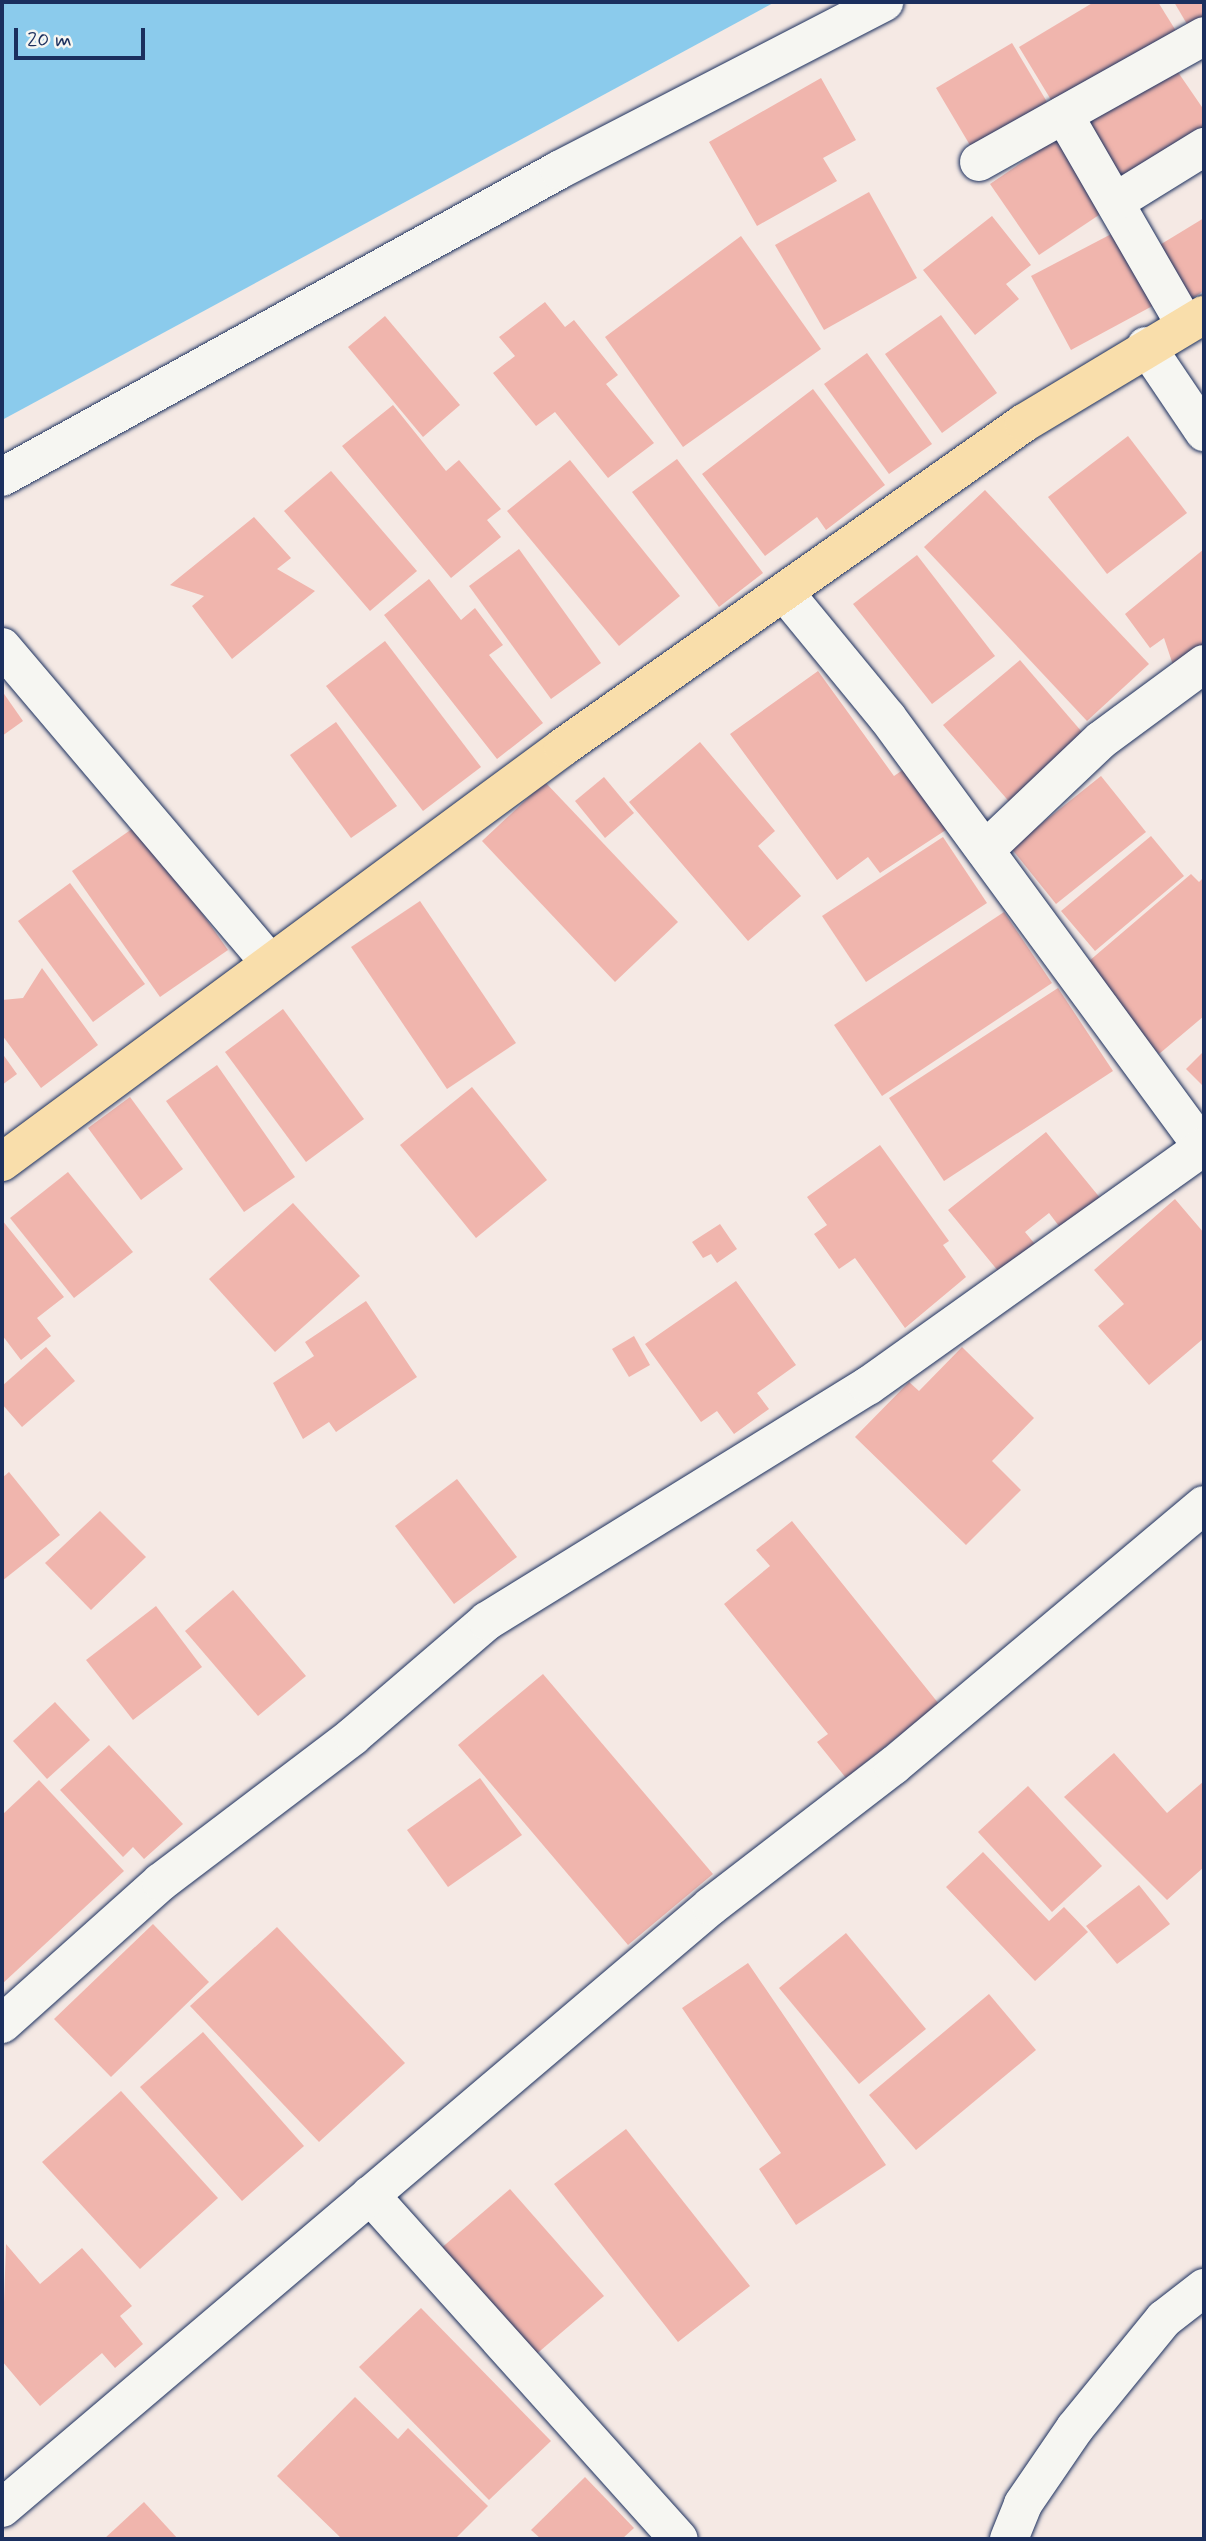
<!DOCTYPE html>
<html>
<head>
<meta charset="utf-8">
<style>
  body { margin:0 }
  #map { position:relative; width:1206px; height:2541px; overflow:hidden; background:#f5e9e4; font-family:Mynerve,sans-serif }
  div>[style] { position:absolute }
  .water>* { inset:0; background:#8bcbec }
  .building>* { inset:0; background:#f0b5ad }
  .roads { filter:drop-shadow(0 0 2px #1b2f5e) drop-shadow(0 0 2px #1b2f5e) }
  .minor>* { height:38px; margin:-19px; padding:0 19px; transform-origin:19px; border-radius:19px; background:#f6f6f2 }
  .highway>* { height:38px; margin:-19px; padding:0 19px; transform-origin:19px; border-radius:19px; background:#f9deab }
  span { translate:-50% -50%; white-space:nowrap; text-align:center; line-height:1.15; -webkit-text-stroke:5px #f6f6f2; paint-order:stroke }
  .frame { position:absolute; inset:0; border:4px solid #1b2f5e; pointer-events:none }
  .scale { position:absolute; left:14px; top:28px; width:131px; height:32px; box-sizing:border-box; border:4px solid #1b2f5e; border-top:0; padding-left:9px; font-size:21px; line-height:24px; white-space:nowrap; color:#1b2f5e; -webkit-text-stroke:5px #f6f6f2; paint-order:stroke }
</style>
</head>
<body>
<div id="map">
  <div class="water">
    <i style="clip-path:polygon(2px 2px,775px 2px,2px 420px)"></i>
  </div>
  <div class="building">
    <i style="clip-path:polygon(1094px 2px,1158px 2px,1181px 39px,1059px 113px,1019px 47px)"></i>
    <i style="clip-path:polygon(1174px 2px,1204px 2px,1204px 30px,1194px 36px)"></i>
    <i style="clip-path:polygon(1012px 43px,1053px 112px,977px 157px,936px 88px)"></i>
    <i style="clip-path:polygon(1171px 62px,1204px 110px,1204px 131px,1125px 186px,1081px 125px)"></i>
    <i style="clip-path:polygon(821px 78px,856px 140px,823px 158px,837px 181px,757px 226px,709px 142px)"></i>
    <i style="clip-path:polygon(1056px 139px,1105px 211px,1039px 255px,990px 184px)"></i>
    <i style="clip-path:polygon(869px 192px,917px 278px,824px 330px,775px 245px)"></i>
    <i style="clip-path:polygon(992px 216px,1031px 265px,1006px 284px,1019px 299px,975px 335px,923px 270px)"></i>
    <i style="clip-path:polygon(1204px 218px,1204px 291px,1191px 299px,1158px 246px)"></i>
    <i style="clip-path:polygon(1119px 230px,1158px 303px,1071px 350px,1031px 276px)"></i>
    <i style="clip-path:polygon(741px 236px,821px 349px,683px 447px,605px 337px)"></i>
    <i style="clip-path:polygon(545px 302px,565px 327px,574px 320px,618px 375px,606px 384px,654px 443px,608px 478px,555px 412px,536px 426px,493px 373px,515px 356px,499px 337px)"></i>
    <i style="clip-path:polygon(941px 315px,997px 393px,942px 433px,885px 354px)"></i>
    <i style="clip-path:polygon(385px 316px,460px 405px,423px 437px,348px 347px)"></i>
    <i style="clip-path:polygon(867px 353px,932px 444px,889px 474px,824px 384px)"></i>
    <i style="clip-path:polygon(813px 389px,885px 485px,826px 530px,817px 517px,765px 556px,702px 474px)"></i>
    <i style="clip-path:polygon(393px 405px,446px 471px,459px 460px,501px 509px,487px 520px,501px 537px,451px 578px,342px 446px)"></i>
    <i style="clip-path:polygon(1128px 436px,1187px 513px,1107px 574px,1048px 497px)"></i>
    <i style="clip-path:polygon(677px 459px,763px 573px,719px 607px,632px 492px)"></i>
    <i style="clip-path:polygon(570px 460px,680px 596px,619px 646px,507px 511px)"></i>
    <i style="clip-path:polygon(331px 471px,417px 571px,370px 611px,284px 511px)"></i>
    <i style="clip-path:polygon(985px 490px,1149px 664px,1087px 721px,924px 547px)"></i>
    <i style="clip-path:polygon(254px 517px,291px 558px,277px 569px,315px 591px,232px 659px,192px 606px,204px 596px,170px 585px)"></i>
    <i style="clip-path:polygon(519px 549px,601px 663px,551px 699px,469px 586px)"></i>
    <i style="clip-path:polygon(1204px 549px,1204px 654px,1177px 677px,1164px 638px,1150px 648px,1125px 614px)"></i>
    <i style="clip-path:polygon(917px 555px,995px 656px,932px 704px,853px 604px)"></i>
    <i style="clip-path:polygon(429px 579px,461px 620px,475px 608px,503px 645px,489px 655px,543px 723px,497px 759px,384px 615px)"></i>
    <i style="clip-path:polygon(385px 641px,481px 767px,423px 811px,326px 686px)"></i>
    <i style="clip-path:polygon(1020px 660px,1088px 739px,1012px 805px,943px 725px)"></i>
    <i style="clip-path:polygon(818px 671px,894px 776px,910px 765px,952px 826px,880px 873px,868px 857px,837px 880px,730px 734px)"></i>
    <i style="clip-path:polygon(2px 691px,23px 721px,2px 736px)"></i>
    <i style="clip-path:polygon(336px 722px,397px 806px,351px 838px,290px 755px)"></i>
    <i style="clip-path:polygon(700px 742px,775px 831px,758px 846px,801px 896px,748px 941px,629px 802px)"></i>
    <i style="clip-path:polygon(1101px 776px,1146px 832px,1056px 904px,1011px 848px)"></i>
    <i style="clip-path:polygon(604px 777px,634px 813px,605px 838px,575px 801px)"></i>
    <i style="clip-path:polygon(545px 782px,678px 922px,615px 982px,482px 841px)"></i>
    <i style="clip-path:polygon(139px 824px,228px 950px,160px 997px,72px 871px)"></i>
    <i style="clip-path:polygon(1151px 836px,1184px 876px,1095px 951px,1061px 911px)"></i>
    <i style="clip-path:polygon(943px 837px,987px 903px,866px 982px,822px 916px)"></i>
    <i style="clip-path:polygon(1191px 874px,1199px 882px,1204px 877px,1204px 1016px,1159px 1054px,1082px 967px)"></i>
    <i style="clip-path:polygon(70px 883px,145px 984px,93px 1022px,18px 921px)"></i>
    <i style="clip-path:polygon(420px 901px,516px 1043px,447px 1089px,351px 947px)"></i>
    <i style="clip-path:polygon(1004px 912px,1052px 983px,882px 1096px,834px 1025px)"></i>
    <i style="clip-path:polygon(42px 968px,98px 1045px,41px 1088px,2px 1035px,2px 1000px,23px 998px)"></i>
    <i style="clip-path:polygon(1058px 988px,1113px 1071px,944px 1181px,889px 1098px)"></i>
    <i style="clip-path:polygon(283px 1009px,364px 1119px,306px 1162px,225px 1052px)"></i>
    <i style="clip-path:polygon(1204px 1051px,1204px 1087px,1186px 1069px)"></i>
    <i style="clip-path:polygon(2px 1053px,17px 1074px,2px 1085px)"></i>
    <i style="clip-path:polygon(217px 1065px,295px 1177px,244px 1212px,166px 1101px)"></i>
    <i style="clip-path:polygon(472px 1087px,547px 1180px,476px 1238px,400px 1145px)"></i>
    <i style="clip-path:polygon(130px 1097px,183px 1169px,141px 1200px,88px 1128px)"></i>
    <i style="clip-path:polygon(1046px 1132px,1101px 1199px,1062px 1230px,1049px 1213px,1025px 1232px,1039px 1249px,1003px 1277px,948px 1210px)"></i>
    <i style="clip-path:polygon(880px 1145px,949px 1241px,943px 1245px,966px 1277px,905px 1328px,855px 1258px,839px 1269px,814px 1234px,827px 1225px,807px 1197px)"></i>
    <i style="clip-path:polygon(68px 1172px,133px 1252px,74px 1298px,10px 1218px)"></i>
    <i style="clip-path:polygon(1175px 1199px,1204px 1233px,1204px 1338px,1149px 1385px,1098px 1326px,1124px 1304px,1094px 1270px)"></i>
    <i style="clip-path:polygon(293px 1203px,360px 1276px,275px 1352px,209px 1279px)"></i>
    <i style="clip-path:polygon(2px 1220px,64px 1297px,37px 1318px,51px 1336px,21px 1360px,2px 1335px)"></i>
    <i style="clip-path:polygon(720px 1224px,737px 1249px,717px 1263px,711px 1254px,703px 1258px,692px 1242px)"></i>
    <i style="clip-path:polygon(736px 1281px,796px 1365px,757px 1393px,769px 1409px,734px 1434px,717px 1411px,701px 1422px,645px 1344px)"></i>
    <i style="clip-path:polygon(366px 1301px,417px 1377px,336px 1432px,329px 1422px,303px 1439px,273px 1383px,314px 1356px,305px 1342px)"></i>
    <i style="clip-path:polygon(634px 1336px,650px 1365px,629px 1377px,612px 1349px)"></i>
    <i style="clip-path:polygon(46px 1347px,75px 1381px,22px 1427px,2px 1404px,2px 1386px)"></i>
    <i style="clip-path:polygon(962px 1347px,1034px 1418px,992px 1461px,1021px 1490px,966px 1545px,855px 1437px,909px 1382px,919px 1391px)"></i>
    <i style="clip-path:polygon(9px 1472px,60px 1535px,2px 1581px,2px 1478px)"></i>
    <i style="clip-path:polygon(457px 1479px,517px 1557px,454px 1604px,395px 1526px)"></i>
    <i style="clip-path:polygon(100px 1511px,146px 1557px,91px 1610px,45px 1563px)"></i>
    <i style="clip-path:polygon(792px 1521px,939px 1704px,846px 1778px,817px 1742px,828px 1734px,724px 1604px,770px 1566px,756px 1550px)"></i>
    <i style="clip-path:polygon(233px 1590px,306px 1676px,258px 1716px,185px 1631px)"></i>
    <i style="clip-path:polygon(156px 1606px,202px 1667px,133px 1720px,86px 1660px)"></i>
    <i style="clip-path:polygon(543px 1674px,713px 1874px,628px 1945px,458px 1745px)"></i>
    <i style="clip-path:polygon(55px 1702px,90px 1740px,47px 1779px,13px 1741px)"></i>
    <i style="clip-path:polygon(109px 1745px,183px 1824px,144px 1859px,133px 1847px,123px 1857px,60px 1790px)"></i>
    <i style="clip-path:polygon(1114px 1753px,1167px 1813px,1204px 1781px,1204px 1867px,1167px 1900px,1064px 1797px)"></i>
    <i style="clip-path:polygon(480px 1778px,522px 1835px,448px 1887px,407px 1830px)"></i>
    <i style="clip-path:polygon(39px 1780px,124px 1871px,2px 1984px,2px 1815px)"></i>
    <i style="clip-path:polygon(1028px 1786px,1102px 1866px,1052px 1912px,978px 1832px)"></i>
    <i style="clip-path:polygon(983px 1852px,1049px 1921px,1064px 1907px,1088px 1932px,1035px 1981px,946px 1887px)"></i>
    <i style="clip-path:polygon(1139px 1885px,1170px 1924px,1117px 1964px,1086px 1926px)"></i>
    <i style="clip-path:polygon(153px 1924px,209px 1982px,111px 2077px,54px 2019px)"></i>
    <i style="clip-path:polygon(277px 1927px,405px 2063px,319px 2142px,190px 2006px)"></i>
    <i style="clip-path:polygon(846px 1933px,926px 2029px,859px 2084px,779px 1988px)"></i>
    <i style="clip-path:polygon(748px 1963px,886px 2165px,796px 2225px,759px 2169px,781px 2153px,682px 2008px)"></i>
    <i style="clip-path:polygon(989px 1994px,1036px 2050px,916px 2150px,869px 2095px)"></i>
    <i style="clip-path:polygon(203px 2032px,304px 2146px,242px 2201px,140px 2087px)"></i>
    <i style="clip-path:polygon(121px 2091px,218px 2198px,140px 2269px,42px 2162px)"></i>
    <i style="clip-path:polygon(626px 2129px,750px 2286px,678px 2342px,554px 2184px)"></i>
    <i style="clip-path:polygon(510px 2189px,604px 2296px,533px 2357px,439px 2250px)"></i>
    <i style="clip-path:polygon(6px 2244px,40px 2284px,82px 2248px,132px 2306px,120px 2316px,143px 2344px,115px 2368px,102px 2353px,40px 2406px,2px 2361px)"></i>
    <i style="clip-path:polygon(421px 2308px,551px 2441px,489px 2500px,359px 2367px)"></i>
    <i style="clip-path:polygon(355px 2397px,398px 2439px,408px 2428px,488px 2506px,455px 2539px,342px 2539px,277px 2476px)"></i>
    <i style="clip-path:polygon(585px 2477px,634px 2528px,622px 2539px,541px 2539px,531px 2530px)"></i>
    <i style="clip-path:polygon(144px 2502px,178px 2539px,104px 2539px)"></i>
  </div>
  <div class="roads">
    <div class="minor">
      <i style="left:1064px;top:115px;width:242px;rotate:60deg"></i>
      <i style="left:979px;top:162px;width:258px;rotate:-29.2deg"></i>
      <i style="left:1115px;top:202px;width:105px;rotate:-31.7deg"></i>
      <i style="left:1146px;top:346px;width:104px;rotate:56deg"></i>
      <i style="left:2px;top:477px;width:636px;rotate:-28.86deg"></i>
      <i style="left:559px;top:170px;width:366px;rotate:-27.3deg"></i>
      <i style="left:785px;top:593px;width:161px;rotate:50.6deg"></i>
      <i style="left:887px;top:717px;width:536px;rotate:53.73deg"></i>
      <i style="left:2px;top:647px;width:413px;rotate:49.7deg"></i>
      <i style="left:985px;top:850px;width:160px;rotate:-43.5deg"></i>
      <i style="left:1101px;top:740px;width:128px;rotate:-36.4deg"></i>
      <i style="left:2px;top:2024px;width:213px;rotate:-41.8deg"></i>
      <i style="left:161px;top:1882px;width:241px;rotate:-37.2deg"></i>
      <i style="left:353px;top:1736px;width:177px;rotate:-40.6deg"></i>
      <i style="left:487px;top:1621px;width:448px;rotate:-31.7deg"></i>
      <i style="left:868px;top:1386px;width:412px;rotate:-35.5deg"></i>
      <i style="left:370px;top:2195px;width:462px;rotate:48.1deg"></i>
      <i style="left:2px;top:2508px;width:930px;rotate:-40.33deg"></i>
      <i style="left:711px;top:1906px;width:230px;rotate:-37.6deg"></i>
      <i style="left:893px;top:1766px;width:406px;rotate:-40deg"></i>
      <i style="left:1009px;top:2539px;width:38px;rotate:-68deg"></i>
      <i style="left:1023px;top:2504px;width:92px;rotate:-55.6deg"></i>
      <i style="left:1075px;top:2428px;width:141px;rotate:-50.8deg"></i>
      <i style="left:1164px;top:2319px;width:51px;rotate:-37.8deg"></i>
    </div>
    <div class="highway">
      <i style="left:2px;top:1162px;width:698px;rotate:-36.49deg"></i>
      <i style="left:563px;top:747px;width:563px;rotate:-35.1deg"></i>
      <i style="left:1024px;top:423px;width:210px;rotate:-31deg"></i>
    </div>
  </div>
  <div class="frame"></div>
  <div class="scale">20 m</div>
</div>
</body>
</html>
